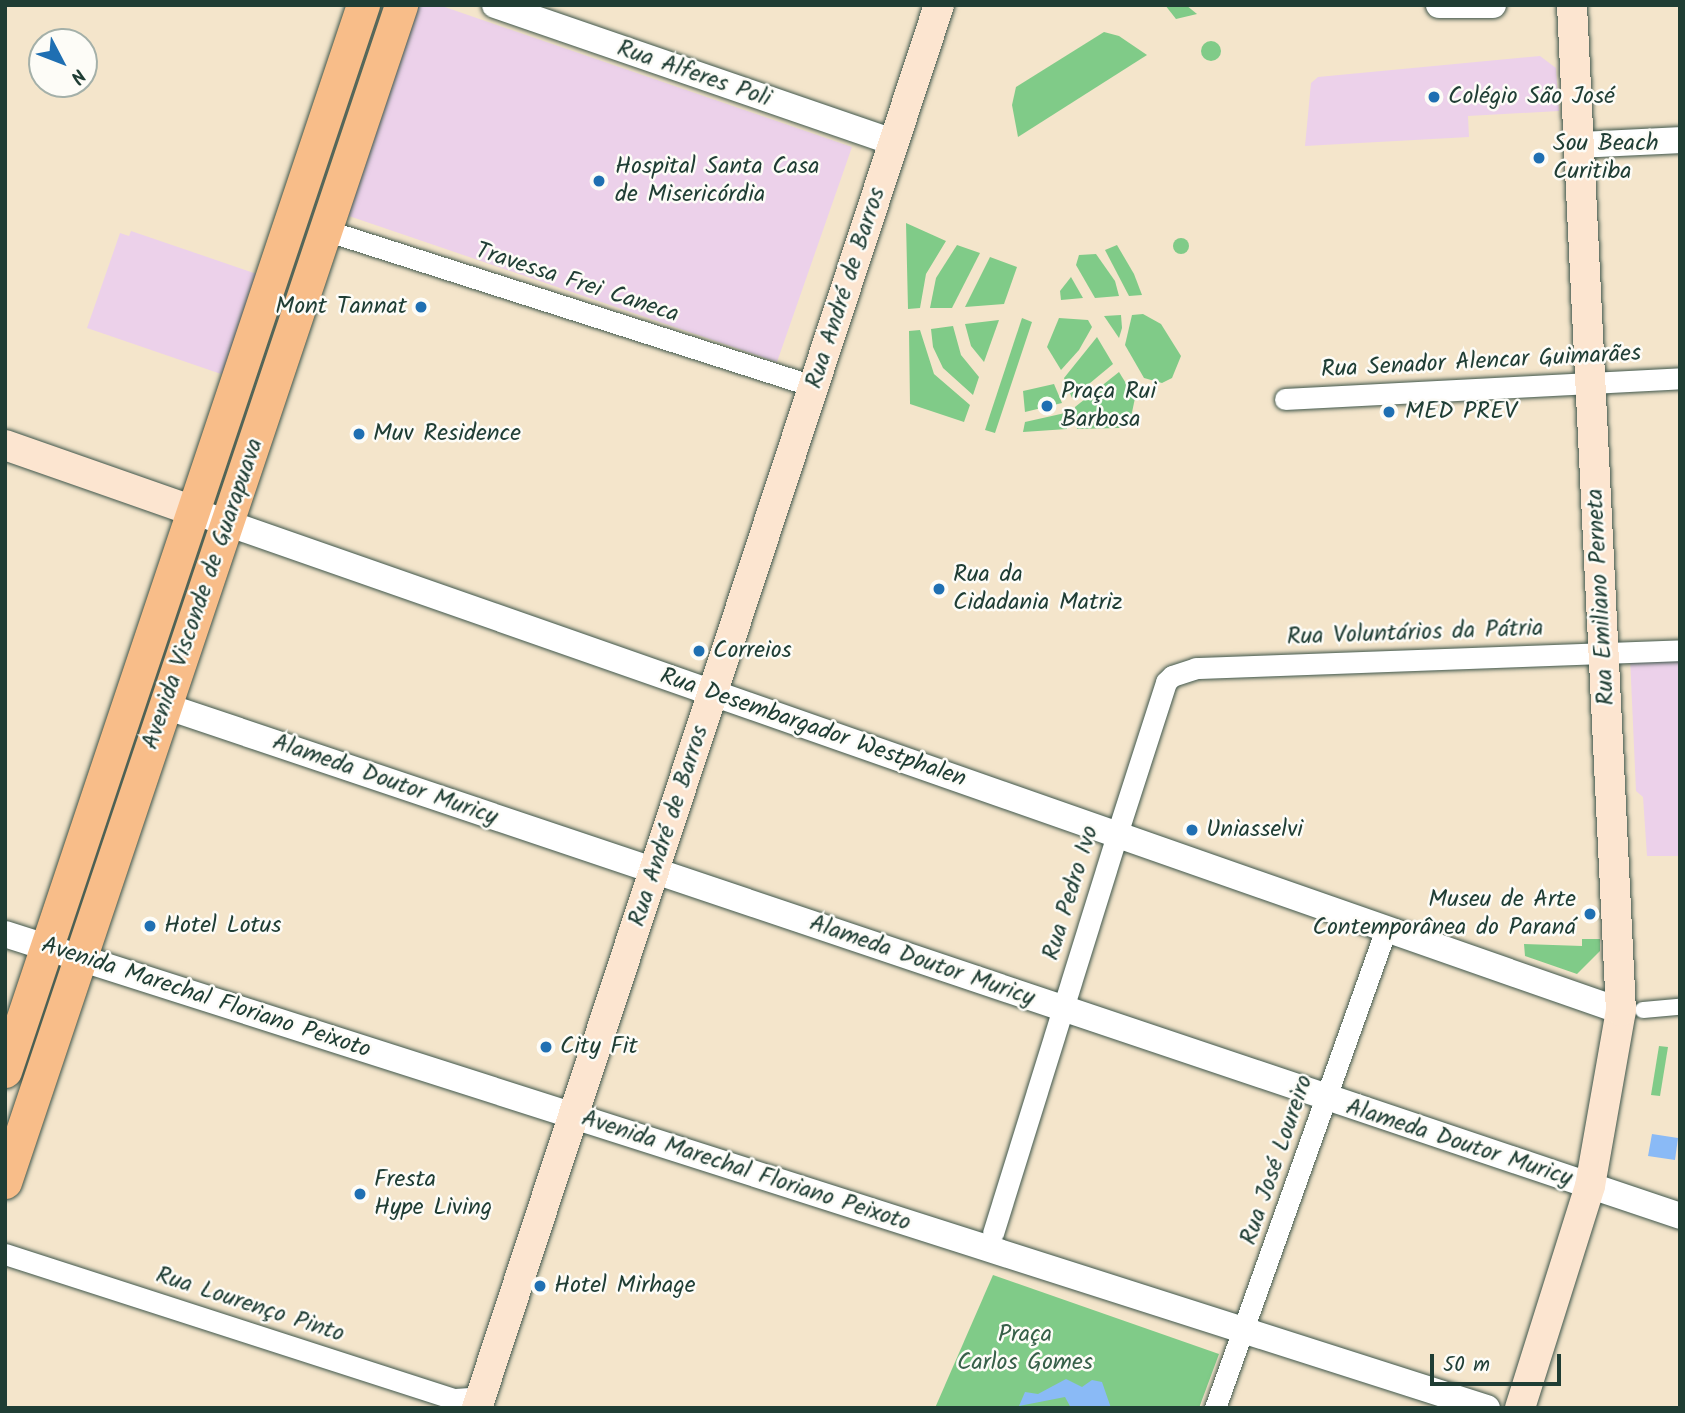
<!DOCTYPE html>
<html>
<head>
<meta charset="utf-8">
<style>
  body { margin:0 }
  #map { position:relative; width:1685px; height:1413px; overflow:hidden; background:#f4e5cb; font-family:Kalam,sans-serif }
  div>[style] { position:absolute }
  .built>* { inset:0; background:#ecd1ea }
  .green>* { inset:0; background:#80cb88 }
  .round { border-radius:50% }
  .water>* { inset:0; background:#8abaf6 }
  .roads { filter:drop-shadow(0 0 2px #3f564b) drop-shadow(0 0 2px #3f564b) }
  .pedestrian>* { height:16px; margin:-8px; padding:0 8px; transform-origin:8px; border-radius:8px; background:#fff }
  .minor>* { height:21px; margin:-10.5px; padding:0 10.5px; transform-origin:10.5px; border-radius:10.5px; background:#fff }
  .tertiary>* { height:26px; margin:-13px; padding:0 13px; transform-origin:13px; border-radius:13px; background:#fff }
  .secondary>* { height:30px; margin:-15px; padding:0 15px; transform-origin:15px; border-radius:15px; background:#fce5d0 }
  .primary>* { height:33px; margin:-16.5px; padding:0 16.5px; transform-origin:16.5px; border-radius:16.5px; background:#f8bd89 }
  .dots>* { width:19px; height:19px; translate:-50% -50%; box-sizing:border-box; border:4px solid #fdfcf7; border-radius:50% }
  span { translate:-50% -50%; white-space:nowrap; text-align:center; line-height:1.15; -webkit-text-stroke:5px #fdfcf7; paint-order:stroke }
  .street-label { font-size:24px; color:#1f3d34 }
  .poi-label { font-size:24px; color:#1f3d34 }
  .left { translate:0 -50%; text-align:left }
  .right { translate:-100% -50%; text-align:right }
  .park-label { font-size:24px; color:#376049 }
  .frame { position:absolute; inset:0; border:7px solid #1f3d34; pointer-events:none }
  .north { position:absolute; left:28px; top:28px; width:70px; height:70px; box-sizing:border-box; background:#fdfcf7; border:2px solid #a4b0a9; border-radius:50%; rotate:132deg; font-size:19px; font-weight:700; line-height:28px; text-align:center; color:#1f3d34 }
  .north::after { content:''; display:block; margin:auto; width:24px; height:32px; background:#1f6fb2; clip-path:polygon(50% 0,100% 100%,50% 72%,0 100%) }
  .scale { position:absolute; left:1430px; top:1354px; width:131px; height:32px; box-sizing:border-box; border:4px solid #1f3d34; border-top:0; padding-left:9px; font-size:21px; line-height:24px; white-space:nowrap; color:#1f3d34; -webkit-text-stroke:5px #fdfcf7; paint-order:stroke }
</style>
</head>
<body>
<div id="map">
  <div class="built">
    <i style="clip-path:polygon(419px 5px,439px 5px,852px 147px,777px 362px,346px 215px)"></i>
    <i style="clip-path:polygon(1540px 56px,1556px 68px,1559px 111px,1468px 116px,1469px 137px,1305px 146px,1311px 83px,1318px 77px)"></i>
    <i style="clip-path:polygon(131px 231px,260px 275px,224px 375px,87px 328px,120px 233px,129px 236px)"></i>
    <i style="clip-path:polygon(1680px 655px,1680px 856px,1647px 856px,1643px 797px,1636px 791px,1630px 657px)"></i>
  </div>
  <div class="green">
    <i style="clip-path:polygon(1165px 5px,1186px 5px,1197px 14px,1176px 19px)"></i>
    <i style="clip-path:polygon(1104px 32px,1119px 36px,1147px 55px,1018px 137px,1012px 105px,1016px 87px)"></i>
    <i class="round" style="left:1201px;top:41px;width:20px;height:20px"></i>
    <i style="clip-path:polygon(906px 223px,946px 241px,926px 274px,920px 308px,908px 309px)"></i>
    <i class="round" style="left:1173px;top:238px;width:16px;height:16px"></i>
    <i style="clip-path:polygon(957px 245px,980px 253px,952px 308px,930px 308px,936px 278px)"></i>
    <i style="clip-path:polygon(1117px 245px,1134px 274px,1142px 295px,1129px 296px,1105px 250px)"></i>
    <i style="clip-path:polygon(1096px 254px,1115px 281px,1119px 296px,1095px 298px,1076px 265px,1079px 255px)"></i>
    <i style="clip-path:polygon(990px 257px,1017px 267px,1004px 304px,965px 307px)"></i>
    <i style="clip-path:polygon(1071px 277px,1083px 298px,1061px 300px,1060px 291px)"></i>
    <i style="clip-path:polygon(1143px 314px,1161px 324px,1181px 356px,1172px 378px,1162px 383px,1144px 378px,1125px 345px,1132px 315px)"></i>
    <i style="clip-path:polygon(1121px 315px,1122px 328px,1119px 338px,1104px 316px)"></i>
    <i style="clip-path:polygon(1022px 318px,1032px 322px,995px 433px,985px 430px)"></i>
    <i style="clip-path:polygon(1059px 318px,1088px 320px,1092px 327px,1079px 350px,1061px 370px,1047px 347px)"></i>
    <i style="clip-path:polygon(999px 320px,984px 362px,971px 346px,965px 324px)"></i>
    <i style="clip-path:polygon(953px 326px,961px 355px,979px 377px,973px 395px,943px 368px,933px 347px,931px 329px)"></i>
    <i style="clip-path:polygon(920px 330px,934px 374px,970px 405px,964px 422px,910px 404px,909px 331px)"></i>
    <i style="clip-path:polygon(1097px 337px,1113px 364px,1072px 398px,1064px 378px)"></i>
    <i style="clip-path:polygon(1119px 372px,1135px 398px,1130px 422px,1119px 428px,1077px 429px,1075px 407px)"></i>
    <i style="clip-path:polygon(1054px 384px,1062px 403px,1025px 412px,1023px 391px)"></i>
    <i style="clip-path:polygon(1065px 413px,1067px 429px,1023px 432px,1025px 422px)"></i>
    <i style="clip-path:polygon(1582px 939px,1600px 939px,1600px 951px,1577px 974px,1525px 956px,1524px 944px,1582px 946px)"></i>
    <i style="clip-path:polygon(1659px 1046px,1668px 1047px,1660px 1096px,1651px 1095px)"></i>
    <i style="clip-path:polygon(993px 1275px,1219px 1354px,1199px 1408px,935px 1408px)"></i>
  </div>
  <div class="water">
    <i style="clip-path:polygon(1652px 1134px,1678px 1138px,1675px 1160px,1648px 1156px)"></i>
    <i style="clip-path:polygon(1066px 1379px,1082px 1387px,1092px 1380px,1102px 1382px,1111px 1408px,1071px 1408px,1065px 1397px,1019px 1406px,1025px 1392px,1038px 1394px)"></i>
  </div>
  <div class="roads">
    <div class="pedestrian">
      <i style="left:1643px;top:1010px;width:37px;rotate:-5deg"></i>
    </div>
    <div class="minor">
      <i style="left:325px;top:230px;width:512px;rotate:17.73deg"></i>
      <i style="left:1285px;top:399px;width:396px;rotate:-3deg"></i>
      <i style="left:993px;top:1233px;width:418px;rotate:-72.7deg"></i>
      <i style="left:1117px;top:834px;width:160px;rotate:-72.1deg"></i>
      <i style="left:1166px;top:682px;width:8px;rotate:-45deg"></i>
      <i style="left:1172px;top:676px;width:25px;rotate:-18deg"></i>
      <i style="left:1196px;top:668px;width:484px;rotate:-2.1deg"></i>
      <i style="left:5px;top:1254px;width:473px;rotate:17.9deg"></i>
      <i style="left:455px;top:1399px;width:26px;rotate:-4deg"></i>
      <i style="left:1215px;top:1408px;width:509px;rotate:-70.35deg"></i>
    </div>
    <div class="tertiary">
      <i style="left:495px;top:5px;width:422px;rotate:19deg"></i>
      <i style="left:1439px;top:5px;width:54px"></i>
      <i style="left:1579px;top:145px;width:101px;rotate:-2.8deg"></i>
      <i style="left:193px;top:511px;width:1513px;rotate:19.3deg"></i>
      <i style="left:165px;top:706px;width:1599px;rotate:18.6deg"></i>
      <i style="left:5px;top:934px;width:1556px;rotate:17.74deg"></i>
    </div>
    <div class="secondary">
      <i style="left:5px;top:445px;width:199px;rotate:19.3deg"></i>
      <i style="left:477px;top:1408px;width:1477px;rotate:-71.77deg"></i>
      <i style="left:1520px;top:1408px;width:233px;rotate:-72.5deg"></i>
      <i style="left:1590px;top:1186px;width:178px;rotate:-80deg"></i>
      <i style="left:1621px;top:1011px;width:1007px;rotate:-92.79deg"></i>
    </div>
    <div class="primary">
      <i style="left:5px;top:1071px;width:1125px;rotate:-71.44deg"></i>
      <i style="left:5px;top:1182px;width:1242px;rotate:-71.4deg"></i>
    </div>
  </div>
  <div class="dots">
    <i style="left:1434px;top:97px;background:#1f6fb2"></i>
    <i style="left:1539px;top:158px;background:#1f6fb2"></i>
    <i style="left:599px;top:181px;background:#1f6fb2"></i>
    <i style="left:421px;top:307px;background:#1f6fb2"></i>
    <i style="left:1047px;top:406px;background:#1f6fb2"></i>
    <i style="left:1389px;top:412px;background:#1f6fb2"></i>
    <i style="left:359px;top:434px;background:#1f6fb2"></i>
    <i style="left:939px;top:589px;background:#1f6fb2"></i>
    <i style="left:699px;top:651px;background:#1f6fb2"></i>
    <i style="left:1192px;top:830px;background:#1f6fb2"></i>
    <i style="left:1590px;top:914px;background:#1f6fb2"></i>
    <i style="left:150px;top:926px;background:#1f6fb2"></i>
    <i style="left:546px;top:1047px;background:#1f6fb2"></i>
    <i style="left:360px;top:1194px;background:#1f6fb2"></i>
    <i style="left:540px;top:1286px;background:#1f6fb2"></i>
  </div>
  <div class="street-label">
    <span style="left:694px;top:74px;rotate:19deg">Rua Alferes Poli</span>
    <span style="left:577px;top:283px;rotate:18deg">Travessa Frei Caneca</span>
    <span style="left:846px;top:288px;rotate:-72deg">Rua André de Barros</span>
    <span style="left:1481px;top:362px;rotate:-3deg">Rua Senador Alencar Guimarães</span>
    <span style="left:203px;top:594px;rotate:-71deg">Avenida Visconde de Guarapuava</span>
    <span style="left:1601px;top:597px;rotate:-93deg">Rua Emiliano Perneta</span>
    <span style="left:1415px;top:633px;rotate:-2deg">Rua Voluntários da Pátria</span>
    <span style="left:813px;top:728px;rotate:19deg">Rua Desembargador Westphalen</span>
    <span style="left:385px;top:780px;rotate:19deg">Alameda Doutor Muricy</span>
    <span style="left:669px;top:826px;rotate:-72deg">Rua André de Barros</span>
    <span style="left:1071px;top:893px;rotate:-73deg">Rua Pedro Ivo</span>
    <span style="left:922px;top:961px;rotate:19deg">Alameda Doutor Muricy</span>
    <span style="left:206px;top:998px;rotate:18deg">Avenida Marechal Floriano Peixoto</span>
    <span style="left:1459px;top:1143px;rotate:18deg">Alameda Doutor Muricy</span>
    <span style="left:1277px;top:1160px;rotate:-71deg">Rua José Loureiro</span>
    <span style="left:746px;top:1171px;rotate:18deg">Avenida Marechal Floriano Peixoto</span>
    <span style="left:250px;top:1305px;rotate:18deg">Rua Lourenço Pinto</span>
  </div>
  <div class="poi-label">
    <span class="left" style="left:1448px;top:97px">Colégio São José</span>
    <span class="left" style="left:1553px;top:158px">Sou Beach<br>Curitiba</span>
    <span class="left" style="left:615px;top:181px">Hospital Santa Casa<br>de Misericórdia</span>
    <span class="right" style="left:407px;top:307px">Mont Tannat</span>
    <span class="left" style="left:1061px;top:406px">Praça Rui<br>Barbosa</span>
    <span class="left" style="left:1405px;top:412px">MED PREV</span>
    <span class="left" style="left:373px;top:434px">Muv Residence</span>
    <span class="left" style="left:953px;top:589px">Rua da<br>Cidadania Matriz</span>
    <span class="left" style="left:713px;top:651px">Correios</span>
    <span class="left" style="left:1206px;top:830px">Uniasselvi</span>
    <span class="right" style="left:1576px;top:914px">Museu de Arte<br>Contemporânea do Paraná</span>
    <span class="left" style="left:164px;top:926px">Hotel Lotus</span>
    <span class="left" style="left:560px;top:1047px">City Fit</span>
    <span class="left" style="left:374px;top:1194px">Fresta<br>Hype Living</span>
    <span class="left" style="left:554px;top:1286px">Hotel Mirhage</span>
  </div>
  <div class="park-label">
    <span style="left:1025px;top:1349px">Praça<br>Carlos Gomes</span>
  </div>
  <div class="frame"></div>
  <div class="north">N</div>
  <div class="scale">50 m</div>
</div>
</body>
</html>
